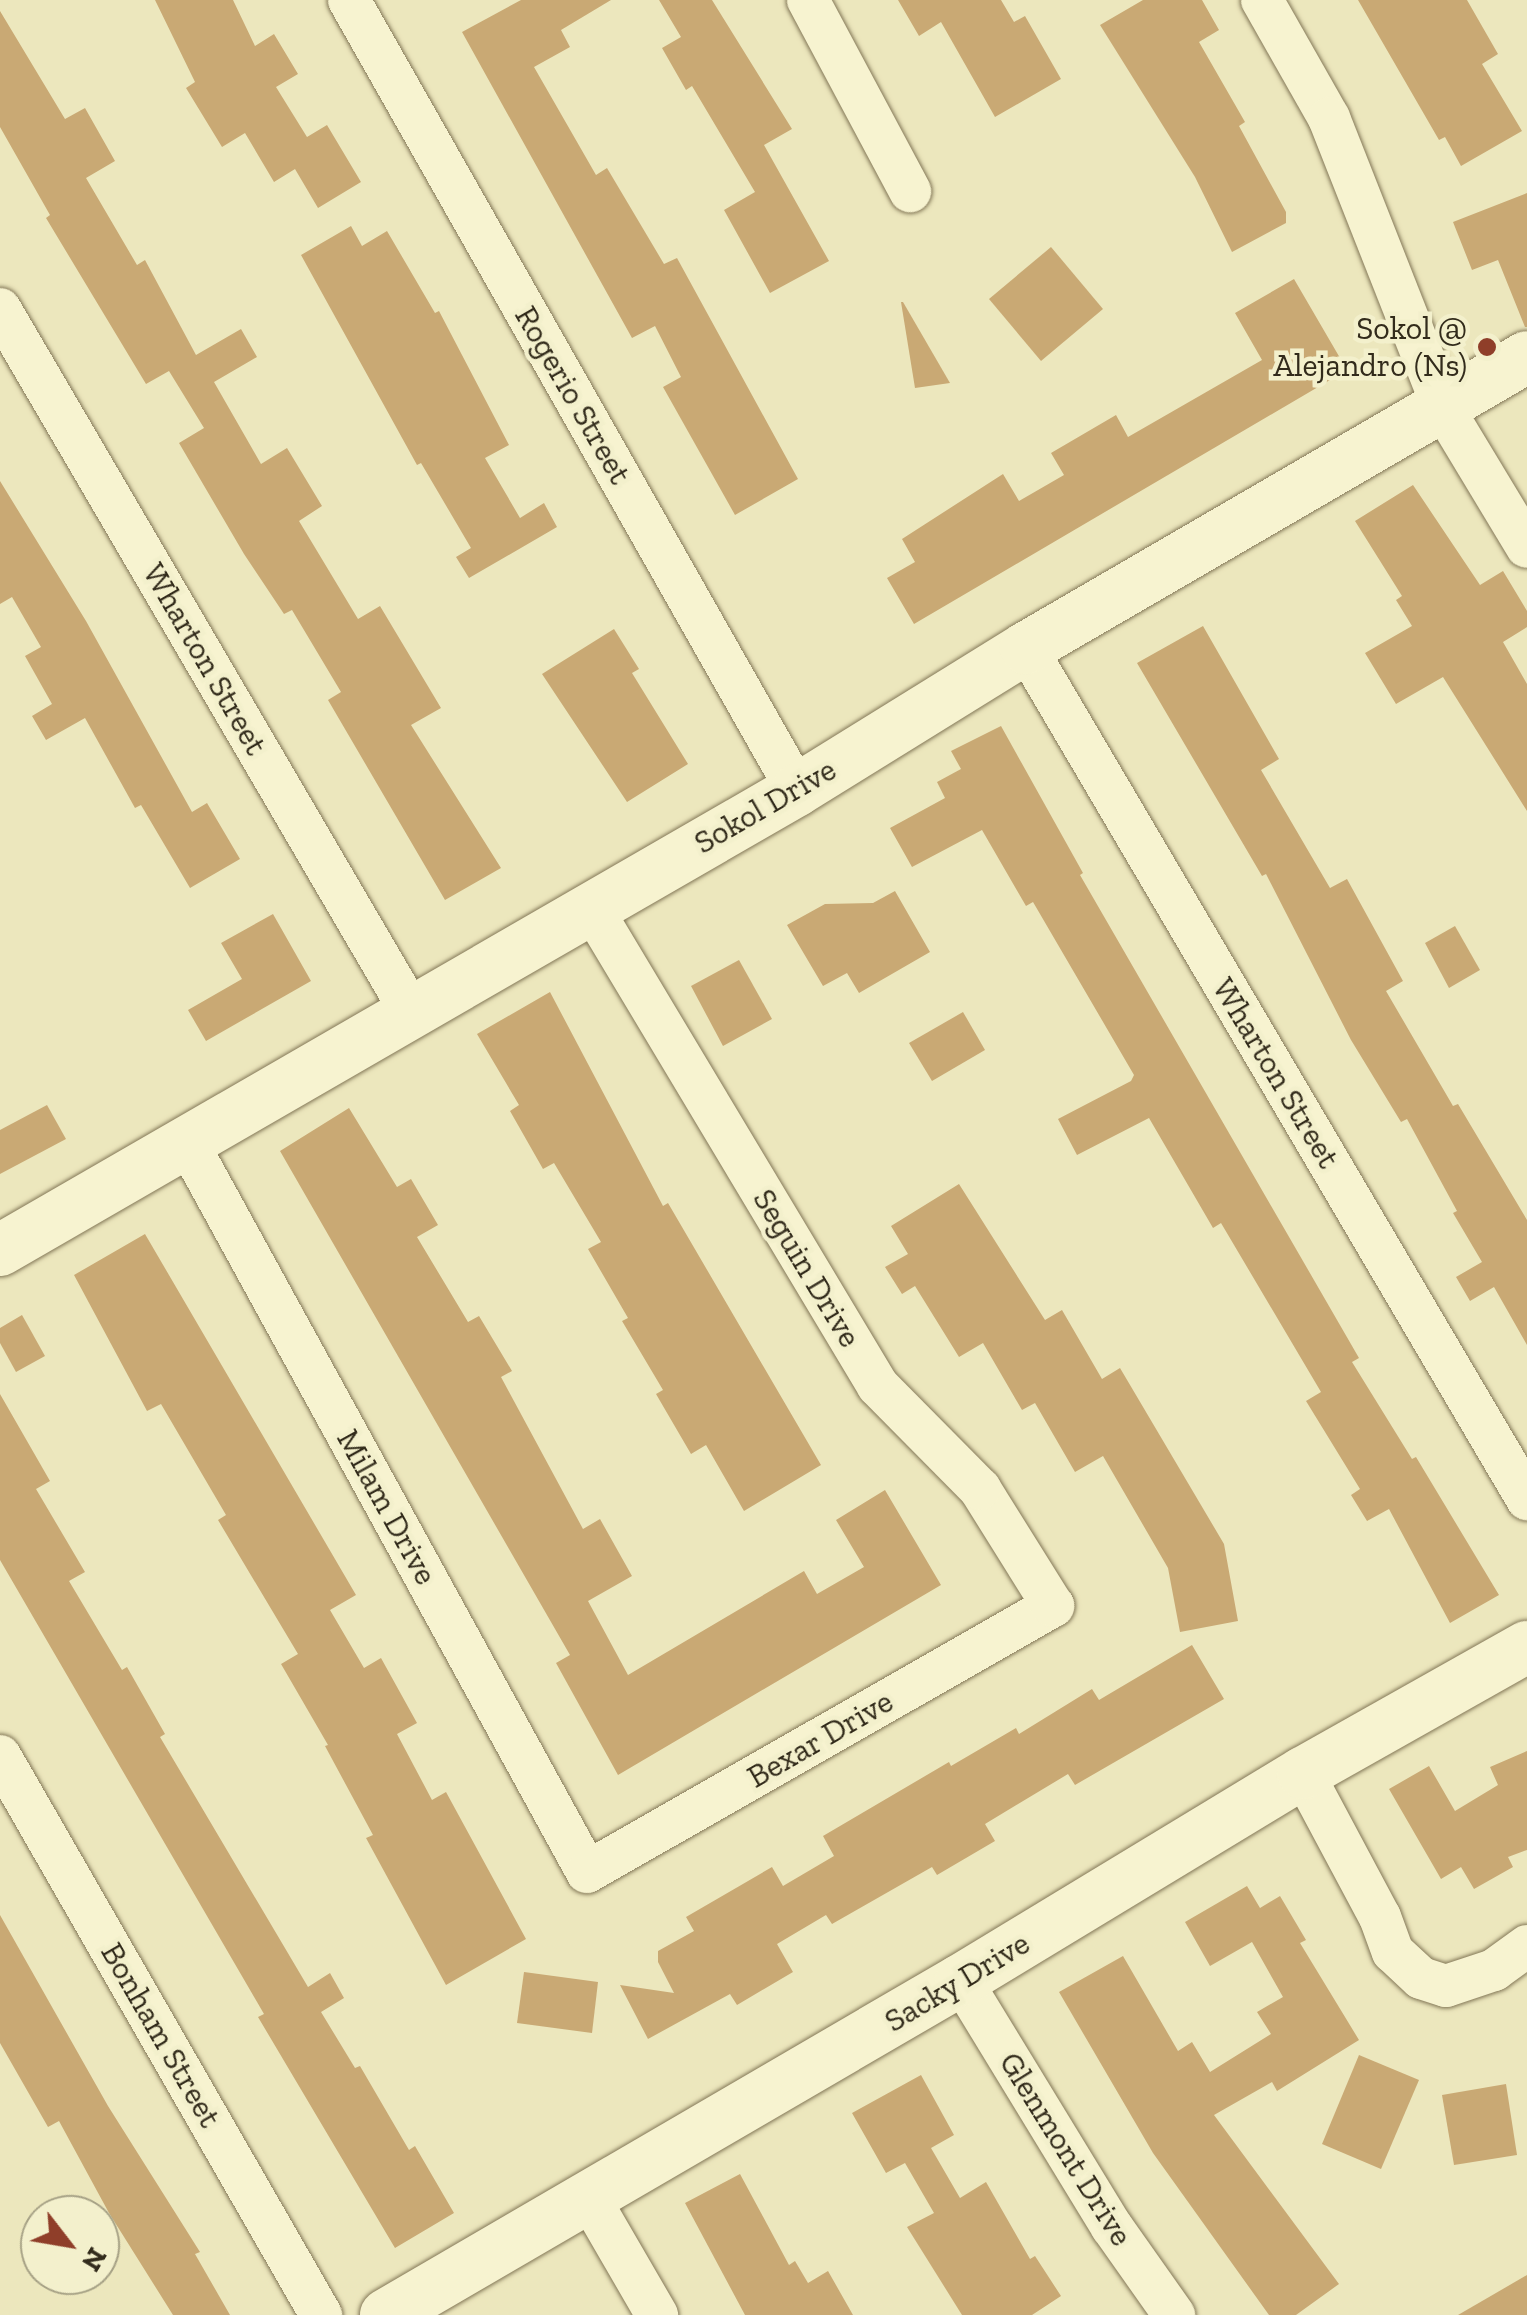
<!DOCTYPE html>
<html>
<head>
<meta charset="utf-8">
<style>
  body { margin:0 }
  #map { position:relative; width:1527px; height:2315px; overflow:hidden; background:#ece7bd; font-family:"Zilla Slab",serif }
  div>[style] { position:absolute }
  .building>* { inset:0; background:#c9a974 }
  .roads { filter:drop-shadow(0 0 2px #837757) drop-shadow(0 0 2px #837757) }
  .minor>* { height:42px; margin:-21px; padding:0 21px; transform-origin:21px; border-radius:21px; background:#f7f3d0 }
  .tertiary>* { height:52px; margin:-26px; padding:0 26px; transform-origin:26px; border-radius:26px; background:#f7f3d0 }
  .dots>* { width:28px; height:28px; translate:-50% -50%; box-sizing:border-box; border:5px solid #f3f0cc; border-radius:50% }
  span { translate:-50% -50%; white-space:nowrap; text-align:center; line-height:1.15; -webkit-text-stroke:9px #f3f0cc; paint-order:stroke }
  .poi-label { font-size:32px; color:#322b1b }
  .right { translate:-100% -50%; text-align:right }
  .street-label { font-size:32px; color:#322b1b }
  .north { position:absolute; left:20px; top:2195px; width:100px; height:100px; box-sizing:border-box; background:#f3f0cc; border:2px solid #a6a185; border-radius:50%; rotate:121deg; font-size:28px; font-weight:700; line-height:40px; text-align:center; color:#322b1b }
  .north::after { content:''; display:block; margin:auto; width:35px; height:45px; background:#8f3e29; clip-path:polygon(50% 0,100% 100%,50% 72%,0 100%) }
</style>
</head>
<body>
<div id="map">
  <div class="building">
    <i style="clip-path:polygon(155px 0,233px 0,255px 46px,274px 34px,298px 74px,276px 87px,307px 137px,327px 125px,361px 182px,318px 208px,295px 169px,274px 182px,245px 133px,222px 147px,186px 88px,195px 82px)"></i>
    <i style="clip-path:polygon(521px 0,611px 0,561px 30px,570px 47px,534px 67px,596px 175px,607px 168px,664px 264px,677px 258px,798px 479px,735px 515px,663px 387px,681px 377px,655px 326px,632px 338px,462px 32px)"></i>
    <i style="clip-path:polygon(659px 0,712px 0,792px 129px,764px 145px,829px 261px,770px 293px,724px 210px,755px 192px,692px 86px,686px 90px,662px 48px,681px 37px)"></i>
    <i style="clip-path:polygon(898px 0,1001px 0,1014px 22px,1025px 16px,1061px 79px,995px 117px,941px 22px,919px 36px)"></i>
    <i style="clip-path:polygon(1143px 0,1202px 0,1219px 30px,1199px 42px,1245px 122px,1239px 126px,1286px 212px,1286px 223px,1232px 252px,1195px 177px,1100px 25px)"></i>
    <i style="clip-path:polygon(1358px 0,1467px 0,1498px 54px,1482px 64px,1522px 131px,1461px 166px,1445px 137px,1439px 140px)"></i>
    <i style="clip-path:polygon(0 11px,65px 119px,85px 108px,115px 161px,86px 178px,137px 265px,145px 260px,196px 355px,241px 329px,257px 357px,214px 382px,261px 464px,287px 448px,322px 506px,299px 521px,358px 619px,380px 606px,441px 708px,411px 725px,501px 868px,445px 900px,328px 700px,341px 692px,292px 610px,284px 614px,244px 554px,179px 443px,204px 428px,169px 371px,146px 384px,46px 218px,50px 215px,0 127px)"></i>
    <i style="clip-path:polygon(1527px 193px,1527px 327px,1525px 327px,1498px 260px,1472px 270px,1453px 222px)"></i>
    <i style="clip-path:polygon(351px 226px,362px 246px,387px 231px,435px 313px,439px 311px,509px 445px,485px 458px,520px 518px,544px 503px,557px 527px,469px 578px,456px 557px,471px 548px,421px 463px,417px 465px,301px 255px)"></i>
    <i style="clip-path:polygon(1051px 247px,1103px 309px,1041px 361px,989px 299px)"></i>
    <i style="clip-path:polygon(1294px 279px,1347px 370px,914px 624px,887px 578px,915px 562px,902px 539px,1003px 474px,1019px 501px,1064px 475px,1051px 453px,1116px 415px,1128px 437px,1262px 360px,1235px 313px)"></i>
    <i style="clip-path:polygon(901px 302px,903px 302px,950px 383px,915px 388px)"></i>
    <i style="clip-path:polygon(0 481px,86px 621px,192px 812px,207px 803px,240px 859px,190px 888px,141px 805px,135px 808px,85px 718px,46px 740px,32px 716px,52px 704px,25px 656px,41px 647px,12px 597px,0 604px)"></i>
    <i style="clip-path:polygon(1413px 485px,1480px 585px,1503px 571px,1527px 611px,1527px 627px,1503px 642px,1527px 684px,1527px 811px,1443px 677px,1396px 704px,1365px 653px,1412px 626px,1396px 600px,1402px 596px,1355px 521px)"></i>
    <i style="clip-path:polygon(1203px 626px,1279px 759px,1261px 770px,1330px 888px,1347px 879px,1403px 981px,1386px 991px,1453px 1106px,1458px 1104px,1527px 1220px,1527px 1345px,1494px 1287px,1470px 1301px,1456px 1277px,1482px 1262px,1453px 1213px,1457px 1211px,1407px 1119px,1401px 1122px,1351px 1040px,1266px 874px,1262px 876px,1137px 663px)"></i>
    <i style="clip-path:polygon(614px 629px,639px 669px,632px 673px,688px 764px,627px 802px,542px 674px)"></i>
    <i style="clip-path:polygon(1001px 726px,1083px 873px,1080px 875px,1359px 1358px,1352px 1362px,1412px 1459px,1416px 1457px,1499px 1595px,1450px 1623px,1389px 1509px,1367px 1521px,1351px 1495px,1360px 1489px,1306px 1401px,1321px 1392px,1221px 1223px,1213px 1228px,1149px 1118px,1077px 1155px,1058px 1119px,1131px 1081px,1134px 1075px,1033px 902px,1026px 906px,982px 830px,912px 867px,890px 828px,945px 798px,937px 782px,961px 769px,951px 751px)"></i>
    <i style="clip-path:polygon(895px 891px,930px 952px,859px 993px,847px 973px,823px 986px,787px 925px,825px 904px,873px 903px)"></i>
    <i style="clip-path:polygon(273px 914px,311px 981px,206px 1041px,188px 1010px,242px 979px,221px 943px)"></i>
    <i style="clip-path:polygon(1455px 926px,1480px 970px,1449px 988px,1425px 943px)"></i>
    <i style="clip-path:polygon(739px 960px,772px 1019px,723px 1046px,691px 986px)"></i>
    <i style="clip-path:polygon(550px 992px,663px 1206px,668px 1203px,821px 1465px,744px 1511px,706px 1445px,691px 1454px,656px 1394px,663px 1390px,622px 1321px,628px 1318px,588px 1249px,601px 1242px,554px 1163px,543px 1169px,510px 1111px,519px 1105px,477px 1034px)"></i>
    <i style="clip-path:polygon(963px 1012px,985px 1050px,932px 1081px,909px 1043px)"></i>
    <i style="clip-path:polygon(47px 1105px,66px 1139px,0 1174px,0 1130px)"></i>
    <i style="clip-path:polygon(349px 1108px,397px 1187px,411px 1179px,438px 1225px,417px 1237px,468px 1322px,479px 1316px,512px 1371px,501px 1377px,583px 1529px,600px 1519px,632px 1576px,588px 1601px,628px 1675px,804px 1571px,817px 1594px,864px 1567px,836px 1520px,885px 1490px,941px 1585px,618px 1775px,556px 1663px,570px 1655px,280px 1151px)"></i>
    <i style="clip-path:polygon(959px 1184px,1045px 1320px,1062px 1310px,1102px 1379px,1120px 1368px,1224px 1544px,1238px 1621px,1180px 1632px,1168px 1568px,1103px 1456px,1075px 1472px,1035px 1403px,1022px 1410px,983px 1343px,959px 1357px,915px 1286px,902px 1294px,885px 1267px,908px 1254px,891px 1226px)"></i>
    <i style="clip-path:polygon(145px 1234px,356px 1595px,330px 1610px,364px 1668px,381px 1658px,417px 1723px,397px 1734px,432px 1800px,446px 1792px,526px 1939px,446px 1985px,366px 1838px,373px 1835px,325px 1746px,328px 1745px,281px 1664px,298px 1654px,218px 1520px,226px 1515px,161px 1404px,147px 1411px,74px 1275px)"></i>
    <i style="clip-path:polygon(22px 1315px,45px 1356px,16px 1372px,0 1343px,0 1328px)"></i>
    <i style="clip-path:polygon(0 1394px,50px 1481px,36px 1489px,85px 1572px,69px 1581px,122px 1670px,127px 1667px,165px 1734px,160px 1737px,308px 1987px,330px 1973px,344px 1998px,321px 2012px,355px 2068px,360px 2066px,409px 2150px,415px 2146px,454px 2213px,395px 2248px,258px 2017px,264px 2014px,0 1560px)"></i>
    <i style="clip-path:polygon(1192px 1645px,1224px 1699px,1075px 1785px,1068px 1774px,985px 1824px,995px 1841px,937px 1875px,932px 1867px,832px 1924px,826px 1915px,777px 1944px,793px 1972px,737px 2005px,730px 1994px,648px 2039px,620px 1985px,674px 1993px,658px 1962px,658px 1951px,694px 1931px,686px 1917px,772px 1867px,783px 1886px,834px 1856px,823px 1836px,949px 1762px,951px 1766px,1016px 1728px,1019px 1734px,1092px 1689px,1099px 1700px)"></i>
    <i style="clip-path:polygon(1527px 1751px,1527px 1850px,1508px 1857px,1513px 1867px,1474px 1889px,1461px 1867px,1441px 1879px,1389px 1789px,1429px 1766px,1455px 1811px,1498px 1785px,1490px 1767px)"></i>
    <i style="clip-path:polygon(1247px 1886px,1260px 1908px,1280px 1896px,1306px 1940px,1300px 1943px,1359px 2040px,1277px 2091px,1272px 2082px,1214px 2115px,1339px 2284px,1296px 2315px,1269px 2315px,1153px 2153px,1059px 1992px,1123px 1956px,1178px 2051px,1192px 2042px,1210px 2072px,1271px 2034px,1257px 2012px,1283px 1997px,1252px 1942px,1210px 1966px,1185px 1922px)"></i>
    <i style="clip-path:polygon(0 1915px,108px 2106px,200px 2252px,195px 2254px,230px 2315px,173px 2315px,109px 2213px,59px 2121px,48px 2127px,0 2043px)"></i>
    <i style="clip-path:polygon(524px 1972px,598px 1982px,592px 2033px,517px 2023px)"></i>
    <i style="clip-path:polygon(1359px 2055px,1419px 2080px,1381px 2169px,1322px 2144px)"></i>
    <i style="clip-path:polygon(921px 2075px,954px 2135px,931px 2148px,960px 2198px,986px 2182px,1030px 2259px,1035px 2256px,1061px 2296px,1032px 2315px,962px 2315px,907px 2227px,934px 2213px,905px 2163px,886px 2173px,852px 2113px)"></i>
    <i style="clip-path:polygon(1506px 2084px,1517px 2155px,1454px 2165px,1442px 2095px)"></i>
    <i style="clip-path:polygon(740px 2174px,789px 2265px,795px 2261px,808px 2283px,828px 2271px,853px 2315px,745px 2315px,685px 2203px)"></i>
    <i style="clip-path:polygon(1527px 2275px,1527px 2315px,1458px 2315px)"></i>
  </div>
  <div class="roads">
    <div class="minor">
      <i style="left:349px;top:0;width:908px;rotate:60.44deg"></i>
      <i style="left:808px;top:0;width:217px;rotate:61.9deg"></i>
      <i style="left:1262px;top:0;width:136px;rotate:60.4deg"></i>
      <i style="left:1329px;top:118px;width:312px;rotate:68.5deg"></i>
      <i style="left:1443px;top:408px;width:162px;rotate:58.9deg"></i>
      <i style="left:0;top:309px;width:812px;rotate:59.68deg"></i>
      <i style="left:1026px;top:648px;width:988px;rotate:59.51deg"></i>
      <i style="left:187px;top:1142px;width:832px;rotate:61.28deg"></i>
      <i style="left:587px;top:1872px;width:537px;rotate:-29.72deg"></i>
      <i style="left:1053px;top:1606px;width:138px;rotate:-122deg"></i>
      <i style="left:980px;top:1489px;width:145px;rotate:-134.7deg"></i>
      <i style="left:878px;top:1386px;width:558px;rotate:-120.93deg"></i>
      <i style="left:0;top:1756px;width:645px;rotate:60.13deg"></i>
      <i style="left:1303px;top:1773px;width:163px;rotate:61.9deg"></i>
      <i style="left:1380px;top:1917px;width:37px;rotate:70deg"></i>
      <i style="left:1393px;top:1952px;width:38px;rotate:43deg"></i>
      <i style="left:1421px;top:1978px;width:26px;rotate:18deg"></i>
      <i style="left:1446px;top:1986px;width:51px;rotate:-18.4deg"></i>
      <i style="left:1494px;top:1970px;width:41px;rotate:-36deg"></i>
      <i style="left:961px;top:1980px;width:289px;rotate:58.6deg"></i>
      <i style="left:1112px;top:2227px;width:108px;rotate:54.8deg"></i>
      <i style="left:588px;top:2196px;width:138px;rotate:59.9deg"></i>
    </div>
    <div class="tertiary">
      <i style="left:0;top:1250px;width:920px;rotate:-29.99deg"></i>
      <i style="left:797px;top:790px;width:269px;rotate:-31.8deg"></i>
      <i style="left:1026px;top:648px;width:579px;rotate:-30.15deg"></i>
      <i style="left:386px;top:2315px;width:665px;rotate:-30.23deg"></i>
      <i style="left:961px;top:1980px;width:400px;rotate:-31.2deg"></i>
      <i style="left:1303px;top:1773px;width:257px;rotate:-29.4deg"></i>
    </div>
  </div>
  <div class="dots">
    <i style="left:1487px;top:347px;background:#8f3e29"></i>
  </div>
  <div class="poi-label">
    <span class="right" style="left:1467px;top:347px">Sokol @<br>Alejandro (Ns)</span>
  </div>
  <div class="street-label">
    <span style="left:573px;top:395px;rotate:60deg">Rogerio Street</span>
    <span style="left:205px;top:659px;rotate:60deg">Wharton Street</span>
    <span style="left:765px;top:806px;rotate:-30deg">Sokol Drive</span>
    <span style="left:1276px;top:1073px;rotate:59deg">Wharton Street</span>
    <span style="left:807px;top:1268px;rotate:59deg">Seguin Drive</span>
    <span style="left:387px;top:1507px;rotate:61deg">Milam Drive</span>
    <span style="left:820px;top:1739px;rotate:-30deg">Bexar Drive</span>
    <span style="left:957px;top:1982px;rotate:-31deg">Sacky Drive</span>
    <span style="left:161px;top:2035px;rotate:60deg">Bonham Street</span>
    <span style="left:1066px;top:2149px;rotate:58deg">Glenmont Drive</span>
  </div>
  <div class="north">N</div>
</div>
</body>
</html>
